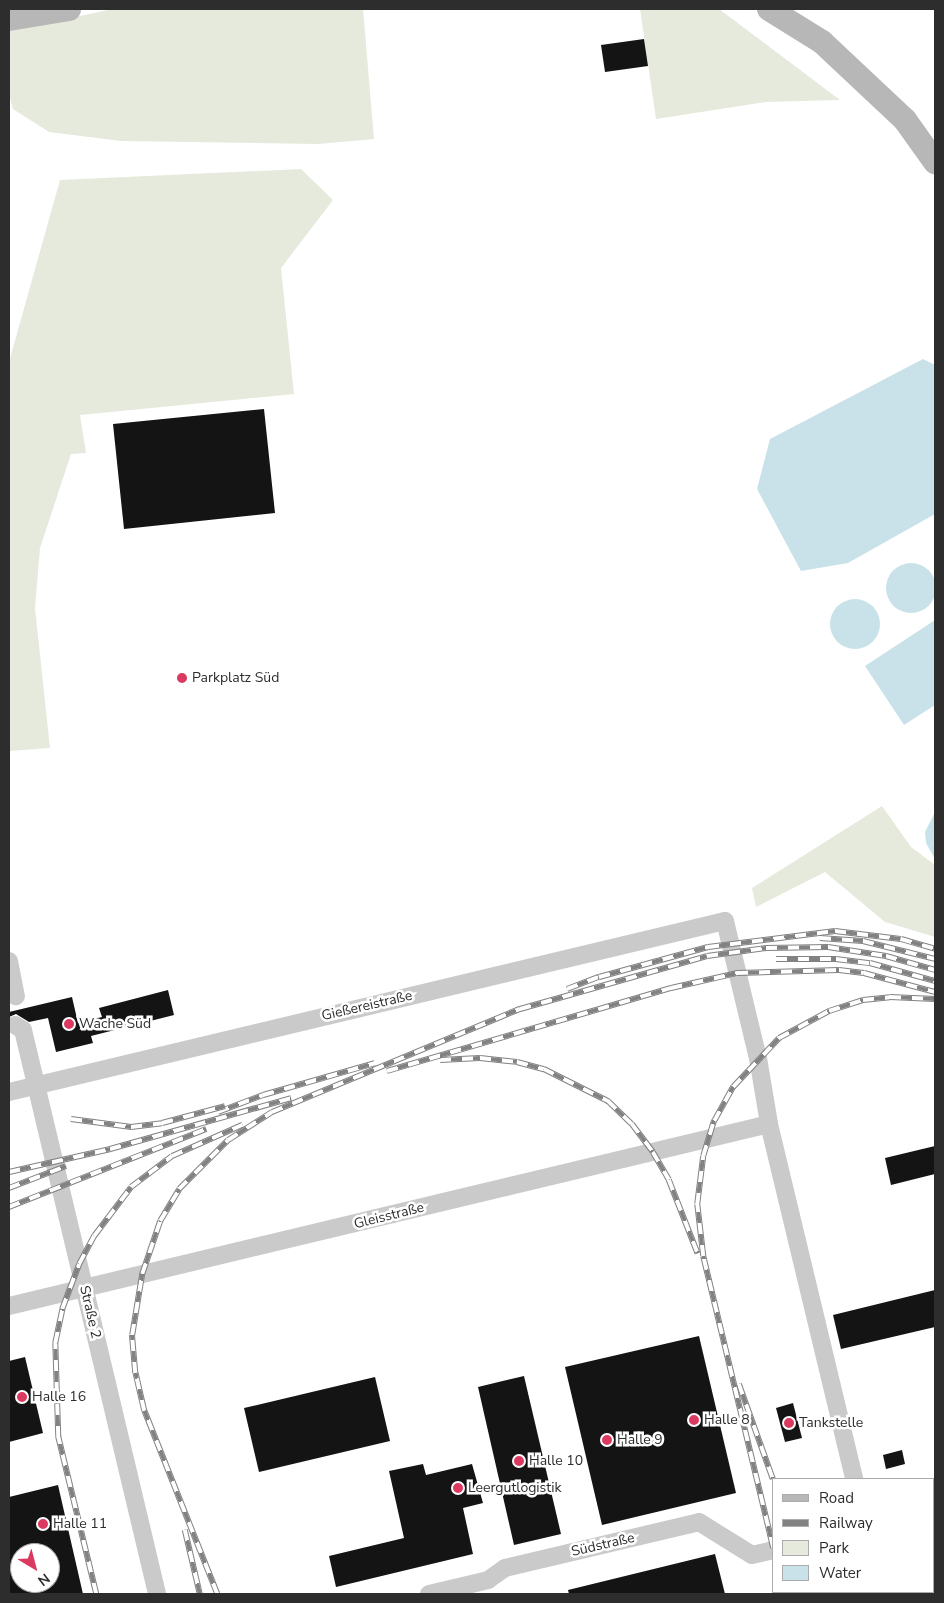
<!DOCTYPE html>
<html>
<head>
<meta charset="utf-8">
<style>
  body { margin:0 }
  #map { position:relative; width:944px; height:1603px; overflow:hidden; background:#fff; font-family:"Nunito Sans",sans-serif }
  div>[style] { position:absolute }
  .green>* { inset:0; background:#e6eadc }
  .water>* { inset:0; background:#c9e2e9 }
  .round { border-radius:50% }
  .building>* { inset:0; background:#141414 }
  .minor-tunnel>* { height:18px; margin-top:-9px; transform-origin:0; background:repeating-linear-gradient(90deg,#d5d5d5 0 18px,transparent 0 27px) }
  .minor>* { height:18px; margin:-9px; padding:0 9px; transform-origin:9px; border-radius:9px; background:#cacaca }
  .secondary>* { height:24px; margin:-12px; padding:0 12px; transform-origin:12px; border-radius:12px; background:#b7b7b7 }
  .rail>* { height:5.5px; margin-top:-2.75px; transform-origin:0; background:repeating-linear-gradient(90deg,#fff 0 11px,#828282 0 22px); box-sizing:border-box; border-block:1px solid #828282 }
  .dots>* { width:14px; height:14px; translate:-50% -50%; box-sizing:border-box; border:2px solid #fff; border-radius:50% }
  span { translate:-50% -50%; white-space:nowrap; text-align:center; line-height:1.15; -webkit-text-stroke:5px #fff; paint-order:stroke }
  .poi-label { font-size:14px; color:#2d2d2d }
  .left { translate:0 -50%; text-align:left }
  .street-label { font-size:14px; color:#2d2d2d }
  .frame { position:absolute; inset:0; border:10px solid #2d2d2d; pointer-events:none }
  .legend { position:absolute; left:772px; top:1478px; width:162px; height:115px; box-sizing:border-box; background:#fff; border:1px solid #ababab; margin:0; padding:6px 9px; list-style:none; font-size:15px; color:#2d2d2d }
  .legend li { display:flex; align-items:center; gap:10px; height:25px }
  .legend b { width:25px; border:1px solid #ababab }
  .north { position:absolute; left:10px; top:1543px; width:50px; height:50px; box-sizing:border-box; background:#fff; border:1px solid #ababab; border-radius:50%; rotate:143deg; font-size:14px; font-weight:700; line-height:20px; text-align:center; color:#2d2d2d }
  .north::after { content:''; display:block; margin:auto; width:18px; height:22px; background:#db3960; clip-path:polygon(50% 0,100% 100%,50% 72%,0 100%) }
</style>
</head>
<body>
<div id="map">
  <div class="green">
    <i style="clip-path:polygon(113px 9px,363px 9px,374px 139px,318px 144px,121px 141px,49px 132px,13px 109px,9px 94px,9px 31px)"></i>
    <i style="clip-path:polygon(640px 9px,719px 9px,840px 100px,765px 102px,656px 119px)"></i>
    <i style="clip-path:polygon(301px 169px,333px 200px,281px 268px,294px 394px,80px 415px,86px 453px,71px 454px,40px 548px,35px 608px,50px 748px,9px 751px,9px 362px,60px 180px)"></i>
    <i style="clip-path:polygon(882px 806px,911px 847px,935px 865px,935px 937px,885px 922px,825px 872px,756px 907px,752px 888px)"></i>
  </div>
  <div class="water">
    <i style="clip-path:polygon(923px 359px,935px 365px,935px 514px,848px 563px,801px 571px,757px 489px,770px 439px)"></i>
    <i class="round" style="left:886px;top:563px;width:50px;height:50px"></i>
    <i class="round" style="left:830px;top:599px;width:50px;height:50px"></i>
    <i style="clip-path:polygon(935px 620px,935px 705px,904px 725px,865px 666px)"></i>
    <i style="clip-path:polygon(935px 812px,935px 859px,926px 843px,925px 832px)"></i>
  </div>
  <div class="building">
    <i style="clip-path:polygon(644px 39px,648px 66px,605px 72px,601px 45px)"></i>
    <i style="clip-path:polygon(264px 409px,275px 513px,124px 529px,113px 424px)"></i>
    <i style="clip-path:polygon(168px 990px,174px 1015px,91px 1036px,93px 1043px,56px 1052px,48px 1018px,29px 1022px,16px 1014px,9px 1017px,9px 1012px,72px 997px,78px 1023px,102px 1017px,99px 1008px)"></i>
    <i style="clip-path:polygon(935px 1146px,935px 1174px,891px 1185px,885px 1158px)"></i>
    <i style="clip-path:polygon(935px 1290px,935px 1327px,841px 1349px,833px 1315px)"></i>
    <i style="clip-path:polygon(699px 1336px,736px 1493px,602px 1525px,565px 1367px)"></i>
    <i style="clip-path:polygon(25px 1357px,43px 1433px,9px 1442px,9px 1361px)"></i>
    <i style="clip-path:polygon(524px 1376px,561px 1534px,514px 1545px,478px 1387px)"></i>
    <i style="clip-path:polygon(375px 1377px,390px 1441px,259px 1472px,244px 1408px)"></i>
    <i style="clip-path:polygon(793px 1403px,802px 1438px,785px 1442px,776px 1408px)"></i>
    <i style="clip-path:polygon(902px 1450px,905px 1464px,886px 1469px,883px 1455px)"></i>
    <i style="clip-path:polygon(423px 1464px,426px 1475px,472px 1464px,483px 1503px,463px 1508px,473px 1554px,336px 1587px,329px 1556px,404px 1538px,389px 1471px)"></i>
    <i style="clip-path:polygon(evenodd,58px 1485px,83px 1594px,9px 1594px,9px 1497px,58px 1485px,20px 1553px,50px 1553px,50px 1583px,20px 1583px,20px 1553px)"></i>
    <i style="clip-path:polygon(715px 1554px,725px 1594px,569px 1594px,568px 1590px)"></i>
  </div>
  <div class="minor-tunnel">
    <i style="left:881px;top:1592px;width:2px;rotate:90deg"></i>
  </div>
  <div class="minor">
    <i style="left:9px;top:961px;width:36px;rotate:79deg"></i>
    <i style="left:15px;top:1025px;width:9px;rotate:32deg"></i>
    <i style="left:23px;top:1030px;width:580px;rotate:76.63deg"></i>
    <i style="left:9px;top:1092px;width:736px;rotate:-13.43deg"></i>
    <i style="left:725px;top:921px;width:141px;rotate:76.5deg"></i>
    <i style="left:758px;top:1058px;width:67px;rotate:80.5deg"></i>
    <i style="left:769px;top:1124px;width:365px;rotate:76.5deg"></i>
    <i style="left:9px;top:1306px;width:781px;rotate:-13.47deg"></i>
    <i style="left:933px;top:1512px;width:2px;rotate:-27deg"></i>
    <i style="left:429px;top:1594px;width:61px;rotate:-13.3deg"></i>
    <i style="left:488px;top:1580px;width:21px;rotate:-35deg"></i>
    <i style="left:505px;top:1568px;width:199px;rotate:-13.3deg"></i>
    <i style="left:699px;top:1522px;width:62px;rotate:31.9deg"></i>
    <i style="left:752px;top:1555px;width:22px;rotate:-13deg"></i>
  </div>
  <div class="secondary">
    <i style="left:769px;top:9px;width:62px;rotate:31.9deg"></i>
    <i style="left:822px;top:42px;width:114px;rotate:43.2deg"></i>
    <i style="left:905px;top:120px;width:52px;rotate:54.5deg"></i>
    <i style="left:9px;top:19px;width:61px;rotate:-9.5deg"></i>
  </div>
  <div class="rail">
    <i style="left:820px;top:938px;width:43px;rotate:4deg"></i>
    <i style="left:863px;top:941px;width:74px;rotate:14deg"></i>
    <i style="left:776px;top:959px;width:60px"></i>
    <i style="left:836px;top:959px;width:34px;rotate:7deg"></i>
    <i style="left:870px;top:963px;width:67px;rotate:15.5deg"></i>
    <i style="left:567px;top:989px;width:34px;rotate:-21deg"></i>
    <i style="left:599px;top:977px;width:113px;rotate:-15.4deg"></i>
    <i style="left:708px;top:947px;width:128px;rotate:-7.2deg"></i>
    <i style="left:835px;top:931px;width:66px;rotate:6.9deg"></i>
    <i style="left:901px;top:939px;width:35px;rotate:16deg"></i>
    <i style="left:440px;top:1060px;width:40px;rotate:-2.9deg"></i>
    <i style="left:480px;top:1058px;width:37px;rotate:6deg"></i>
    <i style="left:517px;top:1062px;width:28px;rotate:15deg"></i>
    <i style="left:544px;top:1069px;width:72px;rotate:26.6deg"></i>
    <i style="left:608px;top:1101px;width:33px;rotate:44deg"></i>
    <i style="left:632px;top:1124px;width:35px;rotate:53deg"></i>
    <i style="left:653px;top:1152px;width:32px;rotate:60deg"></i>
    <i style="left:669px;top:1180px;width:79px;rotate:68.6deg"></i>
    <i style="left:387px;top:1071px;width:296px;rotate:-16.3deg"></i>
    <i style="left:671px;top:988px;width:68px;rotate:-12.8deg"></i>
    <i style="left:737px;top:973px;width:102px;rotate:-1.7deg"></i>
    <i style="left:839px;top:970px;width:25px;rotate:7deg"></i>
    <i style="left:864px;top:973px;width:73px;rotate:15deg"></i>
    <i style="left:218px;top:1112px;width:48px;rotate:-20.7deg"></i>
    <i style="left:263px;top:1095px;width:116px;rotate:-15.9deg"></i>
    <i style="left:71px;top:1119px;width:61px;rotate:7.6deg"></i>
    <i style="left:131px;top:1127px;width:31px;rotate:-7deg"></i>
    <i style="left:162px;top:1123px;width:65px;rotate:-15.1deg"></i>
    <i style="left:9px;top:1172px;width:104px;rotate:-12.8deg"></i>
    <i style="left:110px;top:1149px;width:188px;rotate:-15.7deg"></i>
    <i style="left:9px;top:1188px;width:61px;rotate:-21.1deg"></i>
    <i style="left:9px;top:1207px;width:212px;rotate:-21.6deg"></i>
    <i style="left:739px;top:1384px;width:101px;rotate:70.3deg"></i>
    <i style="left:185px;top:1530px;width:66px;rotate:76.8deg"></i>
    <i style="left:773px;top:1548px;width:300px;rotate:-103.5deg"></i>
    <i style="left:703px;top:1256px;width:52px;rotate:-96.6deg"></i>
    <i style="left:697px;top:1204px;width:48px;rotate:-82.9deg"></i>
    <i style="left:703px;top:1156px;width:37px;rotate:-73deg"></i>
    <i style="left:714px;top:1121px;width:39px;rotate:-61deg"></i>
    <i style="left:733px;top:1087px;width:67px;rotate:-46.8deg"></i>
    <i style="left:779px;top:1038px;width:57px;rotate:-28.4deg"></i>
    <i style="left:829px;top:1011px;width:36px;rotate:-18deg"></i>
    <i style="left:863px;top:1000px;width:27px;rotate:-6deg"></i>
    <i style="left:890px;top:997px;width:45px;rotate:2.5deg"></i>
    <i style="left:783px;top:1592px;width:2px;rotate:63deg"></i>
    <i style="left:800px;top:1592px;width:2px;rotate:63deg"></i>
    <i style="left:96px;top:1594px;width:162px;rotate:-103.6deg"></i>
    <i style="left:58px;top:1437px;width:94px;rotate:-91.8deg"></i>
    <i style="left:55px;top:1343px;width:35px;rotate:-78deg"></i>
    <i style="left:62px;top:1309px;width:48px;rotate:-69.3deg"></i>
    <i style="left:79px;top:1264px;width:32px;rotate:-62deg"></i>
    <i style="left:94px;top:1236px;width:61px;rotate:-52.9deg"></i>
    <i style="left:131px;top:1187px;width:51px;rotate:-37.1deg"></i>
    <i style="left:172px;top:1156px;width:77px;rotate:-23.9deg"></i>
    <i style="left:217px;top:1594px;width:197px;rotate:-111.7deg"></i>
    <i style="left:144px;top:1411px;width:39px;rotate:-103deg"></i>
    <i style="left:135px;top:1373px;width:38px;rotate:-95deg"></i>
    <i style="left:132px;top:1335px;width:62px;rotate:-80.7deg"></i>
    <i style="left:142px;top:1274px;width:56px;rotate:-71.2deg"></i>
    <i style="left:160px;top:1221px;width:37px;rotate:-59deg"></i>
    <i style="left:179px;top:1189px;width:69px;rotate:-45deg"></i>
    <i style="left:228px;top:1140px;width:52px;rotate:-32.5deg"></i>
    <i style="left:272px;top:1112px;width:269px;rotate:-22.6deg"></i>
    <i style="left:520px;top:1009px;width:194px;rotate:-15.8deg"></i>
    <i style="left:707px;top:956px;width:60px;rotate:-7.7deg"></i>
    <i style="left:766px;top:948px;width:62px;rotate:-0.9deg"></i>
    <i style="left:828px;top:947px;width:59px;rotate:8.8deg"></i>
    <i style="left:886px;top:956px;width:51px;rotate:15.9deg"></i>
  </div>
  <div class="dots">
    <i style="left:182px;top:678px;background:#db3960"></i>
    <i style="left:69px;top:1024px;background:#db3960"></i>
    <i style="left:22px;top:1397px;background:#db3960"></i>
    <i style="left:694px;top:1420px;background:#db3960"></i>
    <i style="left:789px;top:1423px;background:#db3960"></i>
    <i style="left:607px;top:1440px;background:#db3960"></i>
    <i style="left:519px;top:1461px;background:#db3960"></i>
    <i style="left:458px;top:1488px;background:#db3960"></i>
    <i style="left:43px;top:1524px;background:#db3960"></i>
  </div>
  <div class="poi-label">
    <span class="left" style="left:192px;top:678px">Parkplatz Süd</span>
    <span class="left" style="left:79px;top:1024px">Wache Süd</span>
    <span class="left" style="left:32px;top:1397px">Halle 16</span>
    <span class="left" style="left:704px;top:1420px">Halle 8</span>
    <span class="left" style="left:799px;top:1423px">Tankstelle</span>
    <span class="left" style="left:617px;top:1440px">Halle 9</span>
    <span class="left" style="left:529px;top:1461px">Halle 10</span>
    <span class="left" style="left:468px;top:1488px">Leergutlogistik</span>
    <span class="left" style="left:53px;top:1524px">Halle 11</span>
  </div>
  <div class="street-label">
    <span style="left:367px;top:1006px;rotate:-13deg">Gießereistraße</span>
    <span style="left:389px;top:1216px;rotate:-14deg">Gleisstraße</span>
    <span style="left:90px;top:1312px;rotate:77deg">Straße 2</span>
    <span style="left:603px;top:1545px;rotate:-13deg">Südstraße</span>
  </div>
  <div class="frame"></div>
  <ul class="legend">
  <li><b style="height:6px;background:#b7b7b7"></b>Road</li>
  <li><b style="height:6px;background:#828282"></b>Railway</li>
  <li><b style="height:14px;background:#e6eadc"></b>Park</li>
  <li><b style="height:14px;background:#c9e2e9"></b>Water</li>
  </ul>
  <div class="north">N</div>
</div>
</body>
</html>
